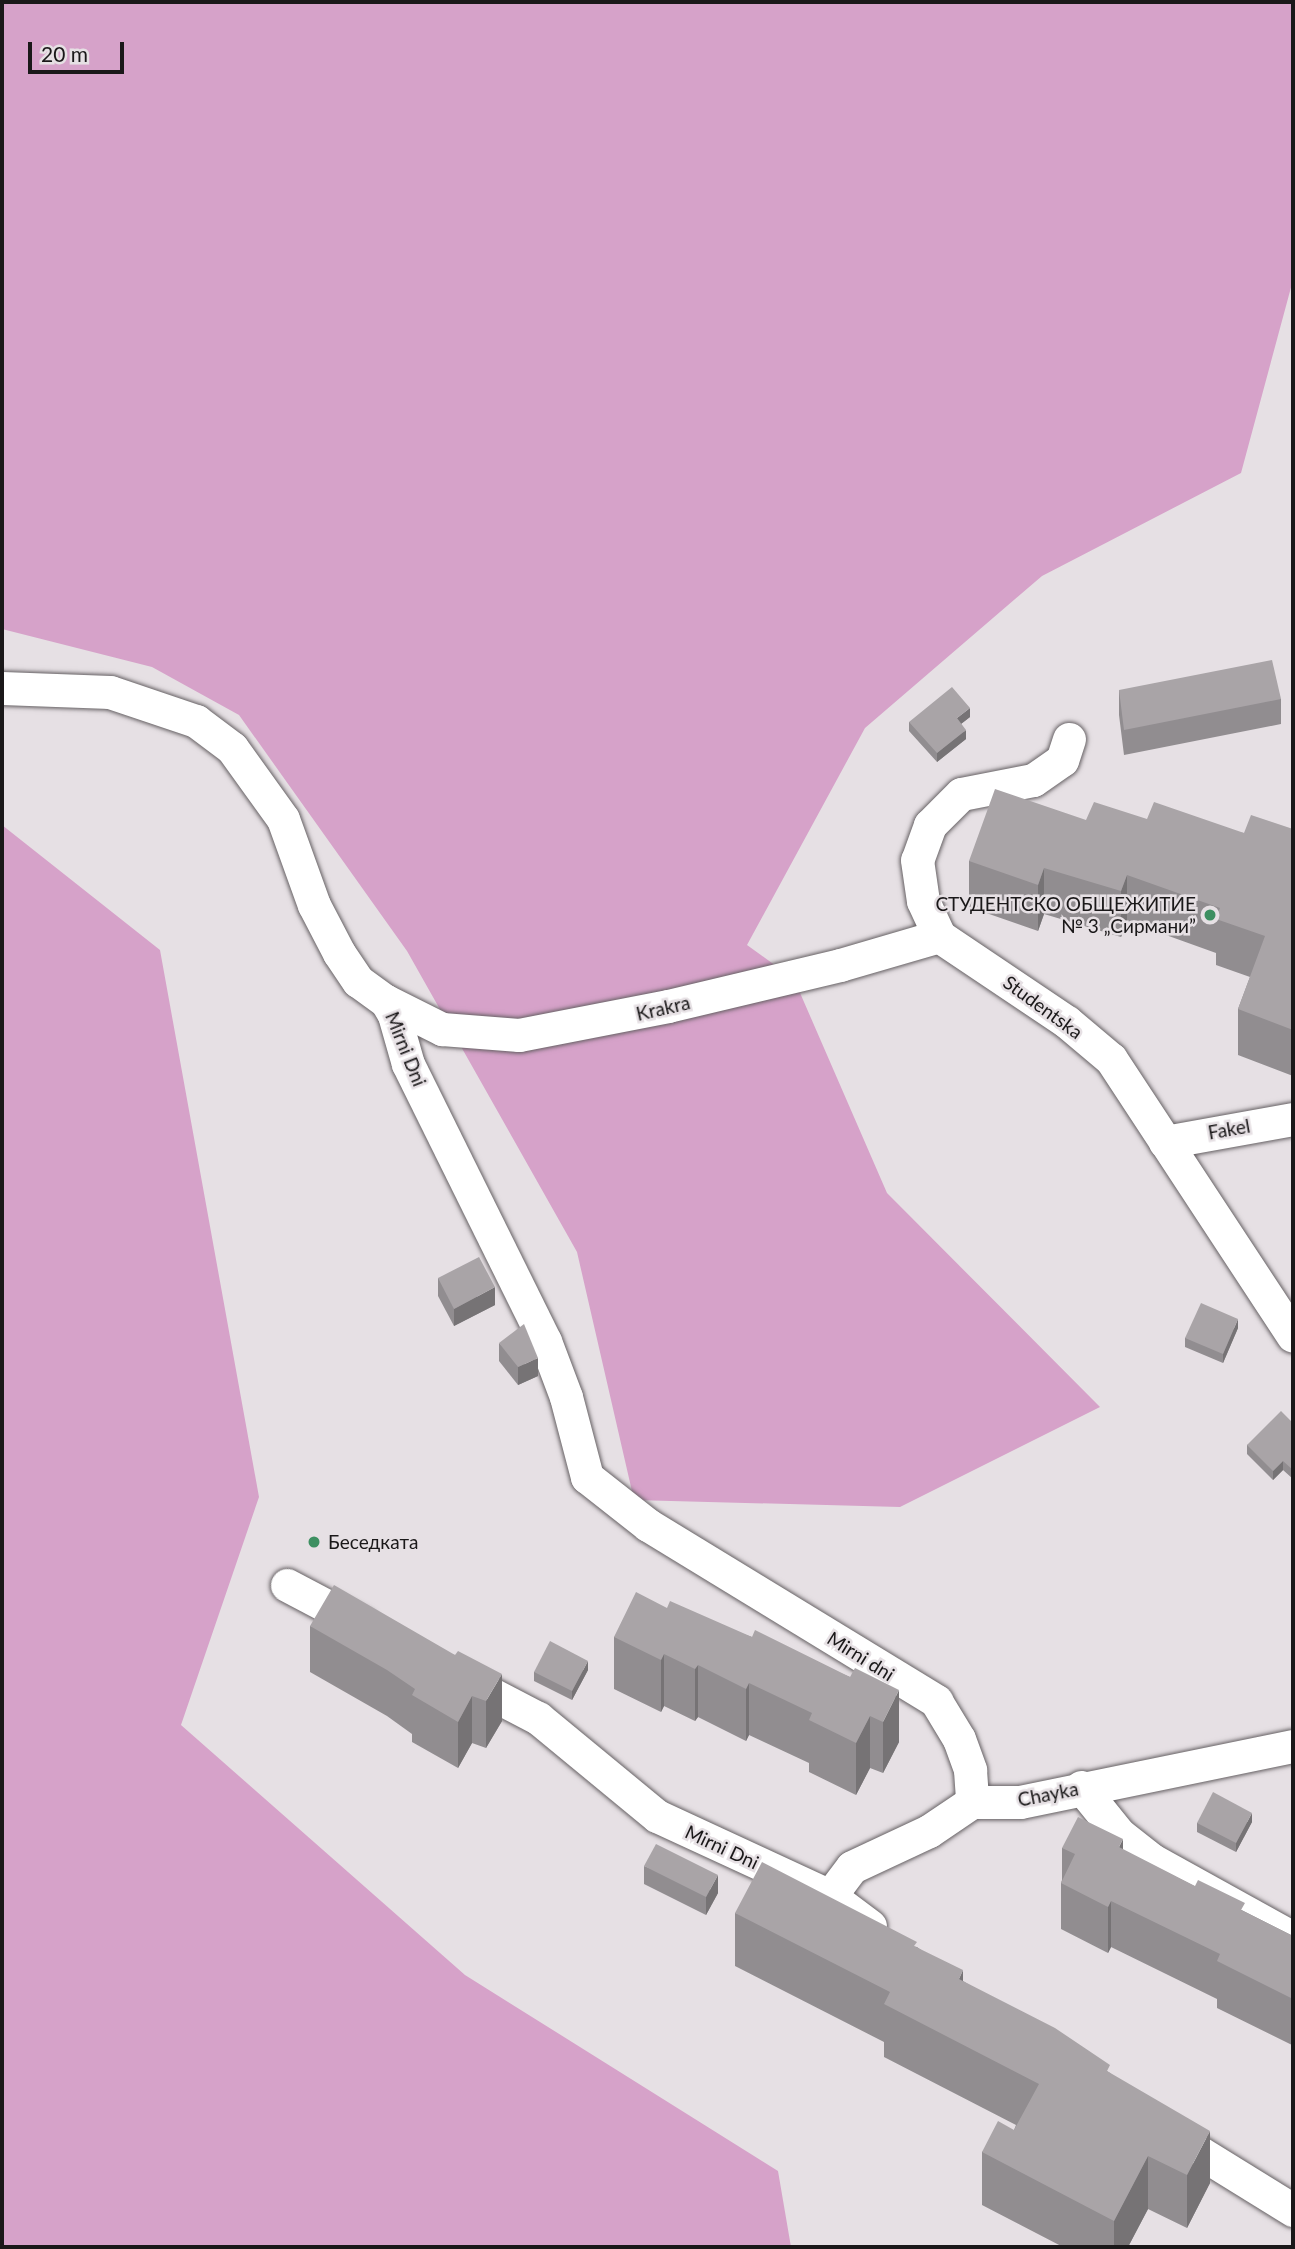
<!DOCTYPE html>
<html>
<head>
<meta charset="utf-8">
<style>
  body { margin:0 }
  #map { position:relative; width:1295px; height:2249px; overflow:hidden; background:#e6e0e4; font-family:Lato,sans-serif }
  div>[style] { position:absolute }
  .green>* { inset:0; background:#d6a2c9 }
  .roads { filter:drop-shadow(0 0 2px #666164) drop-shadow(0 0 2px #666164) }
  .street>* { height:33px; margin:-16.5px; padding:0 16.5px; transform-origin:16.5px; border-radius:16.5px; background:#fff }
  .wall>* { inset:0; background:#918d90 }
  .shaded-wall>* { inset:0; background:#767375 }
  .building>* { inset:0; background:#a9a4a7 }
  .dots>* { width:19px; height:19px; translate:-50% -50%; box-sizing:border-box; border:4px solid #e6e0e4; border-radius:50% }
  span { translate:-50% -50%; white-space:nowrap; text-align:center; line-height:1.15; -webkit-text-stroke:5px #e6e0e4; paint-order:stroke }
  .poi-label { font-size:19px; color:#1a1819 }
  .right { translate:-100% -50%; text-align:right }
  .left { translate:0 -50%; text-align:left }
  .street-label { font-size:19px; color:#1a1819 }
  .frame { position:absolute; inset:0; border:4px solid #1a1819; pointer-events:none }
  .scale { position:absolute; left:28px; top:42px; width:96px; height:32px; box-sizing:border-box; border:4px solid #1a1819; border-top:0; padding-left:9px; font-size:21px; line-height:24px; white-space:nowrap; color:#1a1819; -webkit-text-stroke:5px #e6e0e4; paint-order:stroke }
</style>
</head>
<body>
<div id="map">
  <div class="green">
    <i style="clip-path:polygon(2px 2px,1293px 2px,1293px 280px,1241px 473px,1042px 576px,865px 728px,747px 945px,794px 979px,887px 1193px,1100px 1407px,900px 1507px,634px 1500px,577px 1252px,407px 951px,239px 715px,152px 667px,2px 629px)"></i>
    <i style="clip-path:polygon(2px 825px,160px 950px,259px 1497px,181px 1725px,465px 1975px,778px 2171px,791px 2247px,2px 2247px)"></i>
  </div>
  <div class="roads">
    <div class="street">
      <i style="left:2px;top:688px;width:108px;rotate:2.1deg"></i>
      <i style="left:110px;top:692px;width:91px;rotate:18.6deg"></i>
      <i style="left:196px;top:721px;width:45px;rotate:36.9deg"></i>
      <i style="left:232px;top:748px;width:87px;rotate:54.3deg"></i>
      <i style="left:283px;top:819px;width:91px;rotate:70.2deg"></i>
      <i style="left:314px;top:905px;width:54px;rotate:62.5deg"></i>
      <i style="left:339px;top:953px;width:34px;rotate:56deg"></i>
      <i style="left:358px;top:981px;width:34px;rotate:36deg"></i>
      <i style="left:386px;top:1001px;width:16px;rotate:60deg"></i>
      <i style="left:394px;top:1015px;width:51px;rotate:74.1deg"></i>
      <i style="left:408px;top:1064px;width:309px;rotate:63.7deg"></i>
      <i style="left:545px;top:1341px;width:60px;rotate:69.4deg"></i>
      <i style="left:566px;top:1397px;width:83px;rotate:75.3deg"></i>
      <i style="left:587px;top:1477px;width:78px;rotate:38.2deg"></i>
      <i style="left:648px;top:1525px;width:338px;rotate:31.4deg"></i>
      <i style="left:936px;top:1701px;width:44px;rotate:58.8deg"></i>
      <i style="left:959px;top:1739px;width:33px;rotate:70deg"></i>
      <i style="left:970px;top:1770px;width:32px;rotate:86deg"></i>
      <i style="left:1069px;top:739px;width:22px;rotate:108deg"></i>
      <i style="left:1062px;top:760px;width:35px;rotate:145deg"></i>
      <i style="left:1033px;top:780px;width:73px;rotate:169deg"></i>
      <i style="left:961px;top:794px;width:44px;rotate:135deg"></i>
      <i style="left:930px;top:825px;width:37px;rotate:110deg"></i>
      <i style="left:917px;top:860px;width:41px;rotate:81.7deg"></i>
      <i style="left:923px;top:901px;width:38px;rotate:65deg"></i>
      <i style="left:939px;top:936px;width:154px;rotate:33.9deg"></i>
      <i style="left:1067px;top:1022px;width:57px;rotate:40.1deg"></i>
      <i style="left:1111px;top:1059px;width:331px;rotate:56.7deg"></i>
      <i style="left:386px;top:1001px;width:63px;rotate:26.6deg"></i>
      <i style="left:442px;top:1029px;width:77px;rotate:4.5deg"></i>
      <i style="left:519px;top:1035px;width:152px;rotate:-11deg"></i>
      <i style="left:668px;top:1006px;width:177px;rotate:-13.4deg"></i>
      <i style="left:840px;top:965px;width:103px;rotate:-16.3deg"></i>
      <i style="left:1165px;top:1142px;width:130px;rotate:-10.2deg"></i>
      <i style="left:287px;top:1585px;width:84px;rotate:27.8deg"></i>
      <i style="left:461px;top:1678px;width:87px;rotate:27.5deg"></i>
      <i style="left:538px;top:1718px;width:154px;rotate:39.5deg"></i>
      <i style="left:657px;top:1816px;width:191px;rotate:24.8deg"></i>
      <i style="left:830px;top:1896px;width:50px;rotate:36.9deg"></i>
      <i style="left:1081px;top:1787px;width:60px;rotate:51deg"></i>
      <i style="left:1119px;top:1834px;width:42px;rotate:38.2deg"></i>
      <i style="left:1152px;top:1860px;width:161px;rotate:29deg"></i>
      <i style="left:830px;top:1896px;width:36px;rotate:-53deg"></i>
      <i style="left:852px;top:1867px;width:85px;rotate:-25.1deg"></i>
      <i style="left:929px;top:1831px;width:52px;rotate:-34deg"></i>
      <i style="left:972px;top:1802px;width:48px"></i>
      <i style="left:1020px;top:1802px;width:279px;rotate:-11.6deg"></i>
      <i style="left:1173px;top:2136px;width:141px;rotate:31.7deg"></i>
    </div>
  </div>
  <div class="wall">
    <i style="clip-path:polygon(1119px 690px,1281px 699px,1281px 724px,1124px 755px,1119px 715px)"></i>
    <i style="clip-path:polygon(970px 717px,961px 724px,966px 739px,937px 762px,909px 731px,909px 722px)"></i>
    <i style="clip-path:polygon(1147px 819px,1244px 833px,1293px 829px,1293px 1076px,1238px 1055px,1238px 1009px,1250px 977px,1216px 965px,1216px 953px,1127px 921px,1121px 937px,1044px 914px,1038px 931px,969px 907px,969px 861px,1086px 820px)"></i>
    <i style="clip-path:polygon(438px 1278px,495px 1305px,454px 1326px,438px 1296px)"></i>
    <i style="clip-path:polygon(1238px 1328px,1223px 1363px,1185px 1347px,1185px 1338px)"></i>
    <i style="clip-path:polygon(499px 1343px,538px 1376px,518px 1385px,499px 1361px)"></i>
    <i style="clip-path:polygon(1293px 1423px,1293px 1479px,1283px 1470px,1273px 1480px,1247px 1454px,1247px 1445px)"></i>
    <i style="clip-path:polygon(667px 1608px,752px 1637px,850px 1677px,899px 1742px,883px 1773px,870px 1768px,856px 1795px,809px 1772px,809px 1763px,749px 1735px,746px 1741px,698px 1717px,695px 1721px,664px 1706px,661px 1712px,614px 1689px,614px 1637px)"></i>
    <i style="clip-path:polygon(310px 1626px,455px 1655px,502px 1721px,486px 1748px,472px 1743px,458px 1768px,412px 1742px,412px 1734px,387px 1716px,310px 1672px)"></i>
    <i style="clip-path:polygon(588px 1670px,572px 1700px,534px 1681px,534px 1672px)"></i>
    <i style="clip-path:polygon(1252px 1822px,1236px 1852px,1197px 1832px,1197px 1823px)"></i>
    <i style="clip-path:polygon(1062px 1848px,1123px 1850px,1293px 1936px,1293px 2054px,1292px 2053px,1292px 2045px,1217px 2008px,1217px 1999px,1111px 1947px,1108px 1953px,1061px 1929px,1061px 1883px,1062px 1880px)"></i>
    <i style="clip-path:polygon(644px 1866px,718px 1893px,706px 1915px,644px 1884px)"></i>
    <i style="clip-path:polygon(735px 1913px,917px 1947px,963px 1981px,1110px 2073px,1210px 2183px,1187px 2228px,1148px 2209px,1128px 2247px,1063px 2247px,982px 2205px,982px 2152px,1014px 2130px,1016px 2125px,884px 2057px,884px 2042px,735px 1966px)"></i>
  </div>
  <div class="shaded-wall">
    <i style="clip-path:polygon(970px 708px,970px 717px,957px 727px,957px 718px)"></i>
    <i style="clip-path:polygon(966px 730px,966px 739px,937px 762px,937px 753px)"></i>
    <i style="clip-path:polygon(1044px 868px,1044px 914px,1038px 931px,1038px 885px)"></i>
    <i style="clip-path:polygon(1127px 875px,1127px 921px,1121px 937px,1121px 891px)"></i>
    <i style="clip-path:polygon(495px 1287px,495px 1305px,454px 1326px,454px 1309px)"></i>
    <i style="clip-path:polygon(1238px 1319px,1238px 1328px,1223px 1363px,1223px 1354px)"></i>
    <i style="clip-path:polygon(538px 1358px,538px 1376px,518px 1385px,518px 1367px)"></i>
    <i style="clip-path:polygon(1283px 1461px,1283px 1470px,1273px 1480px,1273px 1471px)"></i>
    <i style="clip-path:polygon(664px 1654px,664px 1706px,661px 1712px,661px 1660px)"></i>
    <i style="clip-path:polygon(588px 1661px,588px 1670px,572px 1700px,572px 1691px)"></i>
    <i style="clip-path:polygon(698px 1665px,698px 1717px,695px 1721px,695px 1669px)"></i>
    <i style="clip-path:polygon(502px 1674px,502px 1721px,486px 1748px,486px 1701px)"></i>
    <i style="clip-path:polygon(749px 1683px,749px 1735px,746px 1741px,746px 1689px)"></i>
    <i style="clip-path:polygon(899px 1690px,899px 1742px,883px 1773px,883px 1722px)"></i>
    <i style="clip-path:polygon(472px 1696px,472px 1743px,458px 1768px,458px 1722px)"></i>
    <i style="clip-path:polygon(870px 1716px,870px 1768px,856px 1795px,856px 1743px)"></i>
    <i style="clip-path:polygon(1252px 1813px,1252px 1822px,1236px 1852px,1236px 1843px)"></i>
    <i style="clip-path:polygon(1123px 1839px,1123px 1886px,1119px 1847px)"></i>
    <i style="clip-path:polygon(718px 1875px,718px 1893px,706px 1915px,706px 1897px)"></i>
    <i style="clip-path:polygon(1111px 1901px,1111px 1947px,1108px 1953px,1108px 1907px)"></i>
    <i style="clip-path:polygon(963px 1970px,963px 2023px,959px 1979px)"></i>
    <i style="clip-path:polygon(1210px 2131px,1210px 2183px,1187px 2228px,1187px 2175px)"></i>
    <i style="clip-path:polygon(1148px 2156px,1148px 2209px,1128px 2247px,1114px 2247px,1114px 2221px)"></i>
  </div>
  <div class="building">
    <i style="clip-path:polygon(1272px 660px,1281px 699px,1124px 730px,1119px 690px)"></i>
    <i style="clip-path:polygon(952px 687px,970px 708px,957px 718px,966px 730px,937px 753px,909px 722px)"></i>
    <i style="clip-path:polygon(995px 789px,1086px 820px,1094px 802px,1147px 819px,1154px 802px,1244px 833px,1251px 815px,1293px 829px,1293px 1030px,1238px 1009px,1265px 936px,1216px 919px,1220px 908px,1127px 875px,1121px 891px,1044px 868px,1038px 885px,969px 861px)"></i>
    <i style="clip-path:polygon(479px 1257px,495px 1287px,454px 1309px,438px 1278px)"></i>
    <i style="clip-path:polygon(1201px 1303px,1238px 1319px,1223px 1354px,1185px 1338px)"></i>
    <i style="clip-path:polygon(524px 1324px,538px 1358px,518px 1367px,499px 1343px)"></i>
    <i style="clip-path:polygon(1281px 1411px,1293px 1423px,1293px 1470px,1283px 1461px,1273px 1471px,1247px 1445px)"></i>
    <i style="clip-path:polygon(334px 1585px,455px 1655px,458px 1651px,502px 1674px,486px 1701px,472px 1696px,458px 1722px,412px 1695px,415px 1689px,387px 1670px,310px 1626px)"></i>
    <i style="clip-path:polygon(636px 1592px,667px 1608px,670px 1601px,752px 1637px,755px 1630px,850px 1677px,855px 1668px,899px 1690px,883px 1722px,870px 1716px,856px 1743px,809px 1720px,812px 1713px,749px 1683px,746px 1689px,698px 1665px,695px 1669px,664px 1654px,661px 1660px,614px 1637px)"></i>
    <i style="clip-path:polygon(550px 1641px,588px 1661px,572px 1691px,534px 1672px)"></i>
    <i style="clip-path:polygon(1213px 1792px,1252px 1813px,1236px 1843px,1197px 1823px)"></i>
    <i style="clip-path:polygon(1078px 1817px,1123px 1839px,1119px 1847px,1195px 1886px,1198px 1880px,1245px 1903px,1241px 1910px,1293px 1936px,1293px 1999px,1217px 1961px,1220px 1954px,1111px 1901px,1108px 1907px,1061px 1883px,1075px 1854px,1062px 1848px)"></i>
    <i style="clip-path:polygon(656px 1844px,718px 1875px,706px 1897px,644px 1866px)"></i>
    <i style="clip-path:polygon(762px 1862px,917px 1942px,914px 1946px,963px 1970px,959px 1979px,1055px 2028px,1110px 2065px,1107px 2071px,1210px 2131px,1187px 2175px,1148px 2156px,1114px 2221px,982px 2152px,998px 2121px,1014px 2130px,1039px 2084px,884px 2004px,890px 1992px,735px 1913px)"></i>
  </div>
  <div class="dots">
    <i style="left:1210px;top:915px;background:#3d8f61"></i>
    <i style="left:314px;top:1542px;background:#3d8f61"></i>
  </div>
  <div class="poi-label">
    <span class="right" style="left:1196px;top:915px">СТУДЕНТСКО ОБЩЕЖИТИЕ<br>№ 3 „Сирмани”</span>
    <span class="left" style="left:328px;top:1542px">Беседката</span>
  </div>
  <div class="street-label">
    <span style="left:1043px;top:1007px;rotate:36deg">Studentska</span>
    <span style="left:663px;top:1008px;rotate:-13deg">Krakra</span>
    <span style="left:406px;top:1049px;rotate:68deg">Mirni Dni</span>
    <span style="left:1229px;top:1129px;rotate:-10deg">Fakel</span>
    <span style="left:861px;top:1656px;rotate:32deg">Mirni dni</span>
    <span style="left:1048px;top:1794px;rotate:-11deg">Chayka</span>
    <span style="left:722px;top:1847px;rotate:25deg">Mirni Dni</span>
  </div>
  <div class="frame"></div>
  <div class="scale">20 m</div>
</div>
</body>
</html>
